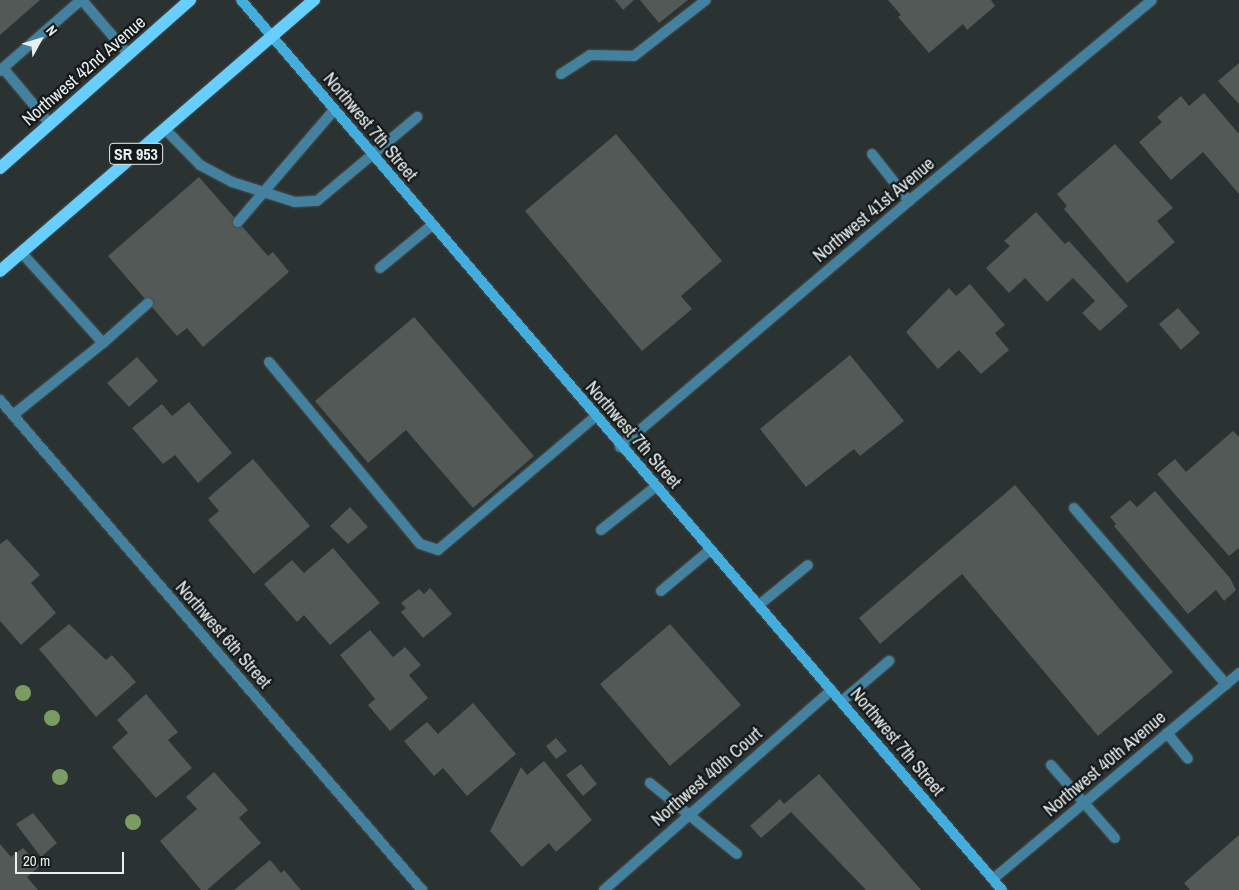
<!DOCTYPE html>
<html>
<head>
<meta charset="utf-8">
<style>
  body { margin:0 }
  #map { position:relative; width:1239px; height:890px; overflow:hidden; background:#2a3232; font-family:"Archivo Narrow",sans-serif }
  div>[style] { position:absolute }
  .building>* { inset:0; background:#525956 }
  .roads { filter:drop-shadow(0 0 1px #495050) drop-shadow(0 0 1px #495050) }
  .service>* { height:10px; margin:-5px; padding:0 5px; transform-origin:5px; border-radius:5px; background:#44819e }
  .minor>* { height:10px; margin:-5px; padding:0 5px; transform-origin:5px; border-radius:5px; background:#44819e }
  .secondary>* { height:10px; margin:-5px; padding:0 5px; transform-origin:5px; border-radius:5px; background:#43aedd }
  .primary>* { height:12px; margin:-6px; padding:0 6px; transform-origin:6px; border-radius:6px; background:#67cefe }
  .trees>* { width:16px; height:16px; margin:-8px; border-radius:50%; background:#7a9b62 }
  span { translate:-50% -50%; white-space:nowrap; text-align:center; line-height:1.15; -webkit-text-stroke:4.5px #151919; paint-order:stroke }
  .shield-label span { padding:1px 4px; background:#151919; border:1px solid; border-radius:4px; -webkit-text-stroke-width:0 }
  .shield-label { font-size:16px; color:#e9efef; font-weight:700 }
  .street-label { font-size:18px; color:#e9efef }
  .north { position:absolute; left:15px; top:15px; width:50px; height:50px; -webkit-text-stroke:4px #151919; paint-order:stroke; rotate:51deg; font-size:14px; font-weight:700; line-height:20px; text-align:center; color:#e9efef }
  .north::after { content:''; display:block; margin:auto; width:18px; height:22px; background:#e9efef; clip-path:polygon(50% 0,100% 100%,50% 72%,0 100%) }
  .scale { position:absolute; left:15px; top:852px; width:109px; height:22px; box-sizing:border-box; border:2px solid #e9efef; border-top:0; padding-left:6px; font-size:15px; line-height:18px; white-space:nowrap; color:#e9efef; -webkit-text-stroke:4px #151919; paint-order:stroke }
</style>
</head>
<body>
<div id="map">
  <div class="building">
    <i style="clip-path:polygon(0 0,40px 0,0 35px)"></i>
    <i style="clip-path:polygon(615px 0,634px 0,623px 10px)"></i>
    <i style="clip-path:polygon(640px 0,688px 0,659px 23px)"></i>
    <i style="clip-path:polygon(888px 0,991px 0,995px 6px,967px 30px,963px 24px,929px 53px,898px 17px,901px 15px)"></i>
    <i style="clip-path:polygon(1239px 63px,1239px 104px,1218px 81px)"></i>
    <i style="clip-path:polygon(1204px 93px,1239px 134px,1239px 194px,1203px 152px,1171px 180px,1139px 142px,1162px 122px,1157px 117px,1181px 96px,1189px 106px)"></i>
    <i style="clip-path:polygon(616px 134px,722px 261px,681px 296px,692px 309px,642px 351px,525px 211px)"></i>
    <i style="clip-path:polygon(1115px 144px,1173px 208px,1157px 221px,1175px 242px,1127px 283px,1064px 209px,1067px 206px,1057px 194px)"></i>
    <i style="clip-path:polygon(199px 177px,268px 256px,273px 252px,289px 272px,203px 347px,187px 328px,177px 336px,108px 256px)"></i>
    <i style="clip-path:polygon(1036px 212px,1065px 244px,1069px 241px,1128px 306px,1100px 331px,1082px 313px,1095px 301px,1073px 278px,1047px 302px,1025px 278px,1009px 293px,986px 268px,1010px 246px,1004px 241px)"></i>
    <i style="clip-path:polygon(970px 284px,1005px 325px,995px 333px,1009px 350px,981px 374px,959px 350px,938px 369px,906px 332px,949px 288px,956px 296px)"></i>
    <i style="clip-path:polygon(1178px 308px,1200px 333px,1181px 350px,1159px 324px)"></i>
    <i style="clip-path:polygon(414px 317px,534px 456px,473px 508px,406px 430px,368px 463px,315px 401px)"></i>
    <i style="clip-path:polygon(850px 355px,904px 421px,860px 456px,854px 449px,806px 487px,760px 429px)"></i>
    <i style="clip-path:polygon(137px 357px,158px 381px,129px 407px,107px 383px)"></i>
    <i style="clip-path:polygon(189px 402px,232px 453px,198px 483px,175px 455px,163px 464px,132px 428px,162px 404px,172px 416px)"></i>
    <i style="clip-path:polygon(1233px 431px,1239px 437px,1239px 548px,1229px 556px,1157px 474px,1175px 459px,1186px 472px)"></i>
    <i style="clip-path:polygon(253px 459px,310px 526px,254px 574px,208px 520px,219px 511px,208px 498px)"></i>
    <i style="clip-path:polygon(1015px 485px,1173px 672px,1098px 736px,962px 574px,880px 644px,859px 618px)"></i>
    <i style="clip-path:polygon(1155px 491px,1230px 578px,1236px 590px,1224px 601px,1216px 590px,1188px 614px,1114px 526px,1116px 524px,1110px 517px,1130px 500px,1137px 507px)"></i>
    <i style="clip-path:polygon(350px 507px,368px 527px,348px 544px,330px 526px)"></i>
    <i style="clip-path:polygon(7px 539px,40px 575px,31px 583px,56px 613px,21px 645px,0 621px,0 544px)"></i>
    <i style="clip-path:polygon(333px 548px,380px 603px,330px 645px,304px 615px,297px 622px,264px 584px,292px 560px,304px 573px)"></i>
    <i style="clip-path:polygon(430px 588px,452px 614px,423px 638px,401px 612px,406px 608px,401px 603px,419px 589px,424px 594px)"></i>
    <i style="clip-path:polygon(69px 624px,106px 660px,112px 655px,136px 682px,96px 717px,39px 649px)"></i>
    <i style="clip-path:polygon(670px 624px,741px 705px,670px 766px,600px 684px)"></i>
    <i style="clip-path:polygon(370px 630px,393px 657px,405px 647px,421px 665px,409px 675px,428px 698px,390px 731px,368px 705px,375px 699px,340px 655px)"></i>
    <i style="clip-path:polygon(146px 694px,178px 732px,168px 740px,192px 768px,156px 798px,112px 747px,128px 733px,117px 720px)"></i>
    <i style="clip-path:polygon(473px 703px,516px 754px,467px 796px,443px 768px,434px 776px,404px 741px,427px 722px,438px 734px)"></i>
    <i style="clip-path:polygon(556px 738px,567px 751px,556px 759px,546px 746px)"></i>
    <i style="clip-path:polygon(544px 761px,592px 820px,556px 852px,549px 843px,522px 867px,490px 831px,521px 767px,527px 775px)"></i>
    <i style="clip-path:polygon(581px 764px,597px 784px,583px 796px,566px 775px)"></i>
    <i style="clip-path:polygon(214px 772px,248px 810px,239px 818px,261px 843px,207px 890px,201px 890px,160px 841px,197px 809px,186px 797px)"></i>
    <i style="clip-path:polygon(819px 774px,921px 890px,866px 890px,791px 812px,761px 838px,750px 826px,780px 799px,784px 804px)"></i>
    <i style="clip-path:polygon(33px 813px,57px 843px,41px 857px,16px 824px)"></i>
    <i style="clip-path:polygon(1239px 835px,1239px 890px,1190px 890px,1184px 883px)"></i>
    <i style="clip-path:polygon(0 844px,11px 857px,23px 848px,40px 866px,27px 877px,38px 890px,0 890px)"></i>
    <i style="clip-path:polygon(270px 860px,281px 873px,284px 870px,301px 890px,234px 890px)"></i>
  </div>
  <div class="roads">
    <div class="service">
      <i style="left:82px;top:0;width:72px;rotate:49.5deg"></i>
      <i style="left:3px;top:68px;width:103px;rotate:-41.1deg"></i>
      <i style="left:0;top:71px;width:4px;rotate:-45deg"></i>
      <i style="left:3px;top:68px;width:73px;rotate:50deg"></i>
      <i style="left:561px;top:74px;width:35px;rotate:-33deg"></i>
      <i style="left:590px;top:55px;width:44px;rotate:1.3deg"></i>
      <i style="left:634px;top:56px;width:91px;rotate:-37.9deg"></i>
      <i style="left:165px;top:129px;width:50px;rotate:45.8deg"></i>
      <i style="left:200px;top:165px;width:36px;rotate:28deg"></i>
      <i style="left:232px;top:182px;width:66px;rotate:17.6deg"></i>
      <i style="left:295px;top:202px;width:22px;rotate:-3deg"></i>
      <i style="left:317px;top:201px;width:131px;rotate:-40deg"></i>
      <i style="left:872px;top:154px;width:60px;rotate:51.8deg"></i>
      <i style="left:238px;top:222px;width:148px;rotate:-49.4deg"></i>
      <i style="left:21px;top:252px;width:122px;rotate:48deg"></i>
      <i style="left:380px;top:268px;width:67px;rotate:-39.6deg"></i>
      <i style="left:269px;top:362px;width:236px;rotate:50.3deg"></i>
      <i style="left:420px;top:544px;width:19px;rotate:18deg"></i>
      <i style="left:438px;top:550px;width:206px;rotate:-40.3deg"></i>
      <i style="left:13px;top:415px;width:115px;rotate:-38.7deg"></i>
      <i style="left:103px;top:343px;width:60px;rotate:-41.6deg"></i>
      <i style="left:1074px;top:508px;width:233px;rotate:49.2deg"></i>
      <i style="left:601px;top:530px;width:69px;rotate:-38.5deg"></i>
      <i style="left:661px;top:591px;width:64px;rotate:-39.9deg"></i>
      <i style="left:759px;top:605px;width:63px;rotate:-39.2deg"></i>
      <i style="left:842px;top:701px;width:62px;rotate:-40.4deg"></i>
      <i style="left:1167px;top:733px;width:33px;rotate:51deg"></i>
      <i style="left:1051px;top:765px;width:97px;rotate:48.8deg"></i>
      <i style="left:650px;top:783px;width:112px;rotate:39.2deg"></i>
    </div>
    <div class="minor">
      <i style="left:0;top:400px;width:647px;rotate:49.26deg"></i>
      <i style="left:620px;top:447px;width:380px;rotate:-40.4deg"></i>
      <i style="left:909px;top:201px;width:315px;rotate:-39.6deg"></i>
      <i style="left:993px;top:879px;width:321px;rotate:-39.9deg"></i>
      <i style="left:604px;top:890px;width:303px;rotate:-41.3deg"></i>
    </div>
    <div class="secondary">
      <i style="left:241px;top:0;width:1171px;rotate:49.47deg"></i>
    </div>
    <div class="primary">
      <i style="left:0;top:168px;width:254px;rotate:-41.5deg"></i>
      <i style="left:0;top:271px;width:415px;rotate:-40.8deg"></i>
    </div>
  </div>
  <div class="trees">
    <i style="left:23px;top:693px"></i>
    <i style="left:52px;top:718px"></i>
    <i style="left:60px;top:777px"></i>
    <i style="left:133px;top:822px"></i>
  </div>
  <div class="shield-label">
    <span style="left:136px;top:154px">SR 953</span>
  </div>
  <div class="street-label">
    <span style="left:84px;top:71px;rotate:-41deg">Northwest 42nd Avenue</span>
    <span style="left:370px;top:127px;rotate:50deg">Northwest 7th Street</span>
    <span style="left:874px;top:210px;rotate:-40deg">Northwest 41st Avenue</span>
    <span style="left:633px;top:435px;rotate:49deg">Northwest 7th Street</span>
    <span style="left:223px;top:635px;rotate:49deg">Northwest 6th Street</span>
    <span style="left:897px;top:742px;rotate:50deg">Northwest 7th Street</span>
    <span style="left:1105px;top:764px;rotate:-40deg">Northwest 40th Avenue</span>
    <span style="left:707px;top:777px;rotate:-41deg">Northwest 40th Court</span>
  </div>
  <div class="north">N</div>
  <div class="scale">20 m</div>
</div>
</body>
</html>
